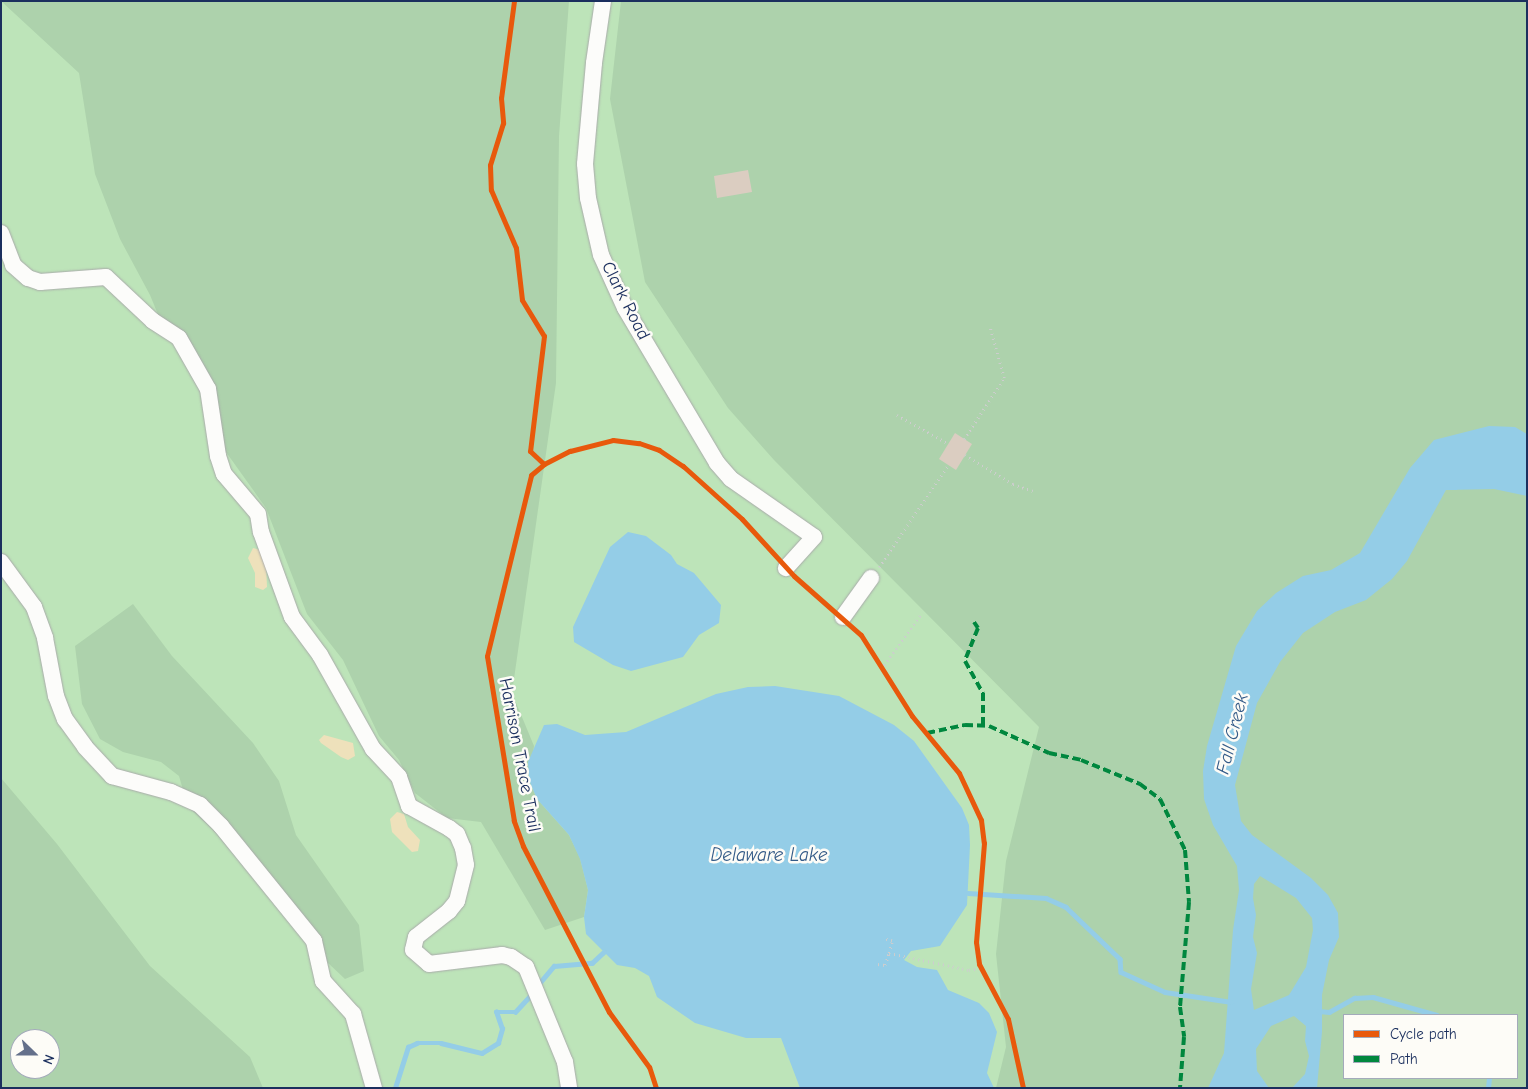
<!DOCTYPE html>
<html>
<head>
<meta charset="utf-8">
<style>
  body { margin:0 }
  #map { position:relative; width:1528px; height:1089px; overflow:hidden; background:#edeadf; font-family:"Comic Neue",sans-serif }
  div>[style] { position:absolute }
  .green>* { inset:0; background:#bde4b9 }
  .forest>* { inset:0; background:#add2ac }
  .sand>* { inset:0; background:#eee1bb }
  .water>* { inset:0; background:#94cde7 }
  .stream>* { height:4.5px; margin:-2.25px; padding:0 2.25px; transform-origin:2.25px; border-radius:2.25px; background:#94cde7 }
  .building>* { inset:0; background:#dbcdc1 }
  .path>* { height:2.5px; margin-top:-1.25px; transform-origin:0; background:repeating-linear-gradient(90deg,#cdcdce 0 1px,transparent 0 5px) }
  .roads { filter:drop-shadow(0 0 1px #a9aaaa) drop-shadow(0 0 1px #a9aaaa) }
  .minor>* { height:16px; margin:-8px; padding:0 8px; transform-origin:8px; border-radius:8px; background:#fcfcfa }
  .quiet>* { height:4px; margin-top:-2px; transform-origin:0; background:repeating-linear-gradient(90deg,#00873e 0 8px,transparent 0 12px) }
  .cycleway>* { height:5px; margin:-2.5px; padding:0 2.5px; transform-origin:2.5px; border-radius:2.5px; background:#e8590c }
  span { translate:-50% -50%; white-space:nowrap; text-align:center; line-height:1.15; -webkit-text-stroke:5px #fdfcf7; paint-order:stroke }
  .street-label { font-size:18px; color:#1b2f5e }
  .water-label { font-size:19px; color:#345b88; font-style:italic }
  .frame { position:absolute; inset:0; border:2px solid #1b2f5e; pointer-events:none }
  .legend { position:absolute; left:1343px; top:1014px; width:175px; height:65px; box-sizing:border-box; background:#fdfcf7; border:1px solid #a3aaba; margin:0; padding:6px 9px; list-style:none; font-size:15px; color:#1b2f5e }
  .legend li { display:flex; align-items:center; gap:10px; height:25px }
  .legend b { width:25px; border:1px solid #a3aaba }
  .north { position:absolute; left:10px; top:1029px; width:50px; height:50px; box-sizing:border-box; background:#fdfcf7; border:1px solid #a3aaba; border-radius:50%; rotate:112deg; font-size:14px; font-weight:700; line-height:20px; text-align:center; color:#1b2f5e }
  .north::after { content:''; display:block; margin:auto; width:18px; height:22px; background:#64708b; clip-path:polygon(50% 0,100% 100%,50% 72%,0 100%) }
</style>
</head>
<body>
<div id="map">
  <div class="green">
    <i style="clip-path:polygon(evenodd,1px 1px,1527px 1px,1527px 1088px,1px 1088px,1px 1px,1344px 1015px,1517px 1015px,1517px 1078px,1344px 1078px,1344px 1015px,1px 1px,20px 1039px,50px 1039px,50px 1069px,20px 1069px,20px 1039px)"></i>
  </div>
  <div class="forest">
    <i style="clip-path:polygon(1px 1px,569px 1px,559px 136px,556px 383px,512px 693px,534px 746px,529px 780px,537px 799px,569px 835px,580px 858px,588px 890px,584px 917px,545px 930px,481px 822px,447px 818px,415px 793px,399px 760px,379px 736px,343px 660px,307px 614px,266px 508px,211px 431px,202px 392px,183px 356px,166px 334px,150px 295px,120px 239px,95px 174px,79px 73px)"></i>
    <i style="clip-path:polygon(evenodd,621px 1px,1527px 1px,1527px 1088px,996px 1088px,1006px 1047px,996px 954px,1006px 861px,1039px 727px,774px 460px,728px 408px,645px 282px,610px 99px,621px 1px,1344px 1015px,1517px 1015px,1517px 1078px,1344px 1078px,1344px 1015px)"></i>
    <i style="clip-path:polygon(133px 604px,172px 656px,253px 743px,279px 781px,296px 835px,359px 925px,364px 971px,345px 979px,308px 944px,214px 831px,188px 807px,179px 776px,161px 762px,123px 752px,100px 739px,82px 704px,75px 646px)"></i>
    <i style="clip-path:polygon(evenodd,1px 778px,57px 844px,150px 966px,250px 1057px,263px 1088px,1px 1088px,1px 778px,20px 1039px,50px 1039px,50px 1069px,20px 1069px,20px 1039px)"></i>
  </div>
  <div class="sand">
    <i style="clip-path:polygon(253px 548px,260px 550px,266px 564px,267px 587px,263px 590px,255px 587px,255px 573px,248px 558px)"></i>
    <i style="clip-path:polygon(324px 735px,353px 743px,355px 756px,348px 760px,341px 757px,321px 743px,319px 740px)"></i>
    <i style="clip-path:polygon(397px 812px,404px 814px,408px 827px,420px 840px,418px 851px,412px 852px,392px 832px,390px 819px)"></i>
  </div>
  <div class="water">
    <i style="clip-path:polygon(evenodd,1489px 426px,1515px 427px,1527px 434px,1527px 496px,1494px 489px,1446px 490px,1407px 561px,1392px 579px,1366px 600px,1335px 612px,1303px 633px,1280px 662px,1257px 703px,1235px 785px,1241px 821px,1252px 835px,1311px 878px,1328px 895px,1338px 913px,1339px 937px,1329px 960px,1322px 995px,1322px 1032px,1317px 1088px,1292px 1088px,1305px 1074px,1309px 1056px,1305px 1041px,1306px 1026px,1294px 1016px,1271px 1026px,1256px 1049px,1257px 1071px,1269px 1088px,1208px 1088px,1224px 1053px,1233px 930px,1239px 890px,1237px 866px,1213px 825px,1204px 799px,1203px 771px,1207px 746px,1236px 646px,1257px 611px,1276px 593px,1303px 576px,1331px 570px,1360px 553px,1410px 468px,1434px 440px,1489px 426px,1260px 876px,1296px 898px,1312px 918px,1313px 930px,1306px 967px,1289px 995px,1254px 1010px,1251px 989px,1257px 953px,1253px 937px,1256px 915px,1253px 898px,1254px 884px,1260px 876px)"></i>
    <i style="clip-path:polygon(628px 532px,646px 536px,671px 555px,677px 564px,694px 573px,721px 605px,719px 623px,699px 635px,683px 657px,631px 671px,613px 665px,574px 642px,573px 627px,610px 547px)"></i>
    <i style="clip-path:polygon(775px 686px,839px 696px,894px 725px,914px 741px,962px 808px,969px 825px,970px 845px,967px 905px,940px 946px,911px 951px,904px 960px,917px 967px,937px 970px,948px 990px,979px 1003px,989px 1013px,997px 1032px,987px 1073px,994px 1088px,800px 1088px,781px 1038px,746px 1038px,695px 1023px,657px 997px,649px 976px,635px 968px,617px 965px,586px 934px,584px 917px,588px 890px,580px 859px,569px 835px,537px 799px,529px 780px,528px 762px,544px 725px,557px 724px,585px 735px,626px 732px,716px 694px,748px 687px)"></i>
  </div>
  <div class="stream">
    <i style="left:968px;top:893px;width:78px;rotate:3.7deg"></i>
    <i style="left:1046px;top:898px;width:22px;rotate:24deg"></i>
    <i style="left:1066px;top:907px;width:75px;rotate:43.9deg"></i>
    <i style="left:1120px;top:959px;width:13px;rotate:86deg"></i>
    <i style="left:1121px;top:972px;width:48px;rotate:24.4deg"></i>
    <i style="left:1165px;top:992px;width:67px;rotate:8.6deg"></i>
    <i style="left:537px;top:986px;width:26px;rotate:-50deg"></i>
    <i style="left:554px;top:966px;width:38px;rotate:-5deg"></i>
    <i style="left:592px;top:963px;width:16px;rotate:-43deg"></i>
    <i style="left:1318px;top:1011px;width:11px;rotate:5deg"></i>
    <i style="left:1329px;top:1012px;width:29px;rotate:-29deg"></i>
    <i style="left:1354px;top:998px;width:19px;rotate:-3deg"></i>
    <i style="left:1373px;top:997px;width:66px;rotate:15.7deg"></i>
    <i style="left:395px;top:1088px;width:43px;rotate:-72.4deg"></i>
    <i style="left:408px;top:1047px;width:10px;rotate:-24deg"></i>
    <i style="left:417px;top:1043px;width:24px"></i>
    <i style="left:441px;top:1043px;width:42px;rotate:13.7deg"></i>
    <i style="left:482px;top:1053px;width:19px;rotate:-32deg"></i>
    <i style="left:498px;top:1043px;width:15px;rotate:-74deg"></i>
    <i style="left:502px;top:1029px;width:18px;rotate:-109deg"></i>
    <i style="left:496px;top:1012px;width:19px"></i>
    <i style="left:515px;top:1012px;width:26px;rotate:-47deg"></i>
    <i style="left:1488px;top:1088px;width:10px;rotate:-84deg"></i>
  </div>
  <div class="building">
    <i style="clip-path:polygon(748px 170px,752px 192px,717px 198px,714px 176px)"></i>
    <i style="clip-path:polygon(955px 433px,972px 444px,956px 470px,939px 459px)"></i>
  </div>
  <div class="path">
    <i style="left:897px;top:415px;width:60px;rotate:29.1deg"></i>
    <i style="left:964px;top:439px;width:73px;rotate:-56.7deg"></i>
    <i style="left:1004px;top:378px;width:52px;rotate:-105.6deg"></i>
    <i style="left:965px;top:455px;width:56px;rotate:31.1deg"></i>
    <i style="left:1013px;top:484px;width:21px;rotate:19deg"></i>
    <i style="left:879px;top:567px;width:123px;rotate:-55.9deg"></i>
    <i style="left:881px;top:669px;width:68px;rotate:-54deg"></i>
    <i style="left:889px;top:953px;width:82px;rotate:12deg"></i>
    <i style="left:969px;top:970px;width:12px;rotate:-9deg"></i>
    <i style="left:878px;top:964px;width:7px;rotate:8deg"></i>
    <i style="left:885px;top:965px;width:13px;rotate:-72deg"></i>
    <i style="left:889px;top:953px;width:12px;rotate:-76deg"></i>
    <i style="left:892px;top:941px;width:7px;rotate:-164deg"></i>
  </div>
  <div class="roads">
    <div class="minor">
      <i style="left:603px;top:1px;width:63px;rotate:98.3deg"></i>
      <i style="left:594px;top:63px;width:101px;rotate:95.1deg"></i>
      <i style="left:585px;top:164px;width:34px;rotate:85deg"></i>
      <i style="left:588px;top:198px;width:58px;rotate:77.2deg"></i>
      <i style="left:601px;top:255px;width:58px;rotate:65.6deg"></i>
      <i style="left:625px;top:308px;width:180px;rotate:59.3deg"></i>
      <i style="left:717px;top:463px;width:21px;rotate:49deg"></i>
      <i style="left:731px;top:479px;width:101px;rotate:34.9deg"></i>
      <i style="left:814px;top:537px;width:42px;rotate:132.1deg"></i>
      <i style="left:1px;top:233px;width:34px;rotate:69deg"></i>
      <i style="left:13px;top:265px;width:20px;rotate:41deg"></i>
      <i style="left:28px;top:278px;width:13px;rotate:18deg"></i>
      <i style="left:40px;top:282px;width:66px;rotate:-4.3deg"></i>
      <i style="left:106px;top:277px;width:64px;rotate:43.1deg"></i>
      <i style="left:153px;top:321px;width:31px;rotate:33deg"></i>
      <i style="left:179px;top:338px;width:59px;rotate:60.4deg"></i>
      <i style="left:208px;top:389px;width:68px;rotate:81.5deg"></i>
      <i style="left:218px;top:456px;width:19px;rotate:72deg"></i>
      <i style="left:224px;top:474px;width:52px;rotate:49.6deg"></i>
      <i style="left:258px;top:514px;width:18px;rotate:81deg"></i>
      <i style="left:261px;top:532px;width:90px;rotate:70deg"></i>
      <i style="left:292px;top:617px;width:47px;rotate:53.6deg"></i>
      <i style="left:320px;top:655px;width:108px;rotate:60.6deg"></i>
      <i style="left:373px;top:749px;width:38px;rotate:47deg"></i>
      <i style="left:399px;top:777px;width:31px;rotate:71deg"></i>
      <i style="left:409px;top:806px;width:46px;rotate:28.8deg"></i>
      <i style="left:449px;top:828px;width:10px;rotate:37deg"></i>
      <i style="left:457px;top:834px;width:15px;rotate:67deg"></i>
      <i style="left:463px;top:848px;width:17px;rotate:80deg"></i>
      <i style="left:466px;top:865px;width:37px;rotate:104deg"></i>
      <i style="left:457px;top:901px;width:13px;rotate:129deg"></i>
      <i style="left:449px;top:911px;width:42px;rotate:141.8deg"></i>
      <i style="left:416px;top:937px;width:13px;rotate:103deg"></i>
      <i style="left:413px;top:950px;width:21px;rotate:41deg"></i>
      <i style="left:429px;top:964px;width:74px;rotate:-7deg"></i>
      <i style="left:502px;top:955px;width:9px;rotate:13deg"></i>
      <i style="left:511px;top:957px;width:18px;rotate:34deg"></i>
      <i style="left:526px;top:967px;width:103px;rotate:67.7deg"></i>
      <i style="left:565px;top:1062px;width:26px;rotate:81deg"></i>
      <i style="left:1px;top:562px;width:56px;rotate:53.7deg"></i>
      <i style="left:34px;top:607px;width:33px;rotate:70deg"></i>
      <i style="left:45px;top:638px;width:59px;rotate:79.3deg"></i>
      <i style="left:56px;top:696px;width:25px;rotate:69deg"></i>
      <i style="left:65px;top:719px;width:34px;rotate:54deg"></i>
      <i style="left:85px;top:747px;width:40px;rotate:47deg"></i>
      <i style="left:112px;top:776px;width:61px;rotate:15.2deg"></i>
      <i style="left:171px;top:792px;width:32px;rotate:24deg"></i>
      <i style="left:200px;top:805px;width:30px;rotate:45deg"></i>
      <i style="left:221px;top:826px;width:148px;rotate:51deg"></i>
      <i style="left:314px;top:941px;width:41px;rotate:77.3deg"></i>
      <i style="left:323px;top:981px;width:45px;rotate:47.7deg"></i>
      <i style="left:353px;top:1014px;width:77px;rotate:74.2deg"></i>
      <i style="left:843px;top:617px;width:48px;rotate:-54.3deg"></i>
    </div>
  </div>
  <div class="quiet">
    <i style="left:974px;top:622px;width:7px;rotate:56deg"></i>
    <i style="left:978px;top:628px;width:35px;rotate:112deg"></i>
    <i style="left:965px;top:661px;width:37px;rotate:61deg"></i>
    <i style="left:983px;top:693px;width:32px;rotate:90deg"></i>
    <i style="left:927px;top:733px;width:39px;rotate:-12deg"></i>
    <i style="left:965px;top:725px;width:24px;rotate:2deg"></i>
    <i style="left:989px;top:726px;width:66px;rotate:24.2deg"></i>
    <i style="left:1049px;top:753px;width:33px;rotate:12deg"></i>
    <i style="left:1081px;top:760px;width:64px;rotate:22.1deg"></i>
    <i style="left:1140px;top:784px;width:25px;rotate:37deg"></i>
    <i style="left:1160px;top:799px;width:57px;rotate:63.9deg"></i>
    <i style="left:1185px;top:850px;width:52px;rotate:85.6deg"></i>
    <i style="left:1189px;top:902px;width:105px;rotate:94.9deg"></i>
    <i style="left:1180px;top:1007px;width:30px;rotate:82deg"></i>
    <i style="left:1184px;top:1037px;width:51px;rotate:94.5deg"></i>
  </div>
  <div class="cycleway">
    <i style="left:514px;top:1px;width:98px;rotate:97.6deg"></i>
    <i style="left:501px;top:98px;width:25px;rotate:85deg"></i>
    <i style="left:503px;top:123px;width:44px;rotate:107.2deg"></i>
    <i style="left:490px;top:165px;width:25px;rotate:88deg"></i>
    <i style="left:491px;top:190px;width:63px;rotate:66.7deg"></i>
    <i style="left:516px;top:248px;width:52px;rotate:83.4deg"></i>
    <i style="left:522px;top:300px;width:42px;rotate:58.6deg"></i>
    <i style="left:544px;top:336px;width:116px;rotate:96.9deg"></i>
    <i style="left:530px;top:451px;width:19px;rotate:43deg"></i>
    <i style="left:656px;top:1088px;width:22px;rotate:-108deg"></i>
    <i style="left:649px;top:1067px;width:68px;rotate:-126deg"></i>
    <i style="left:609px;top:1012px;width:187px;rotate:-117.4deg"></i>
    <i style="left:523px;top:846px;width:27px;rotate:-110deg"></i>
    <i style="left:514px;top:821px;width:167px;rotate:-99.3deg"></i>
    <i style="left:487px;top:656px;width:186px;rotate:-76.3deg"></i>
    <i style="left:531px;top:475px;width:17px;rotate:-40deg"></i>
    <i style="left:544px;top:464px;width:29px;rotate:-27deg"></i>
    <i style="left:570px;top:451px;width:44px;rotate:-14.3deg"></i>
    <i style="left:613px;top:440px;width:26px;rotate:7deg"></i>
    <i style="left:639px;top:443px;width:21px;rotate:19deg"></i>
    <i style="left:659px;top:450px;width:29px;rotate:34deg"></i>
    <i style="left:683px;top:466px;width:79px;rotate:41.9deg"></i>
    <i style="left:742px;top:519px;width:77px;rotate:47.6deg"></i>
    <i style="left:794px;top:576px;width:89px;rotate:41.4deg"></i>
    <i style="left:861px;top:635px;width:96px;rotate:57.8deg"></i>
    <i style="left:912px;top:716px;width:74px;rotate:50.5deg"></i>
    <i style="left:959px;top:773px;width:52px;rotate:64.9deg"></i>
    <i style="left:981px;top:820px;width:23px;rotate:83deg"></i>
    <i style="left:984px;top:843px;width:99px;rotate:94.6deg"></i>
    <i style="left:976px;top:942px;width:22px;rotate:82deg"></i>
    <i style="left:979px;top:964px;width:62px;rotate:62.2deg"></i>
    <i style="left:1008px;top:1019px;width:71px;rotate:77.7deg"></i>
  </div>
  <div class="street-label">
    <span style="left:625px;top:301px;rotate:63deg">Clark Road</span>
    <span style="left:519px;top:755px;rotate:79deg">Harrison Trace Trail</span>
  </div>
  <div class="water-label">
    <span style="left:1233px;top:734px;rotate:-76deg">Fall Creek</span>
    <span style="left:769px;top:856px">Delaware Lake</span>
  </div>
  <div class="frame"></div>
  <ul class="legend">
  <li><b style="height:6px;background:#e8590c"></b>Cycle path</li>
  <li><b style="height:6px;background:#00873e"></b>Path</li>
  </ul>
  <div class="north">N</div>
</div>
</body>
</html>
